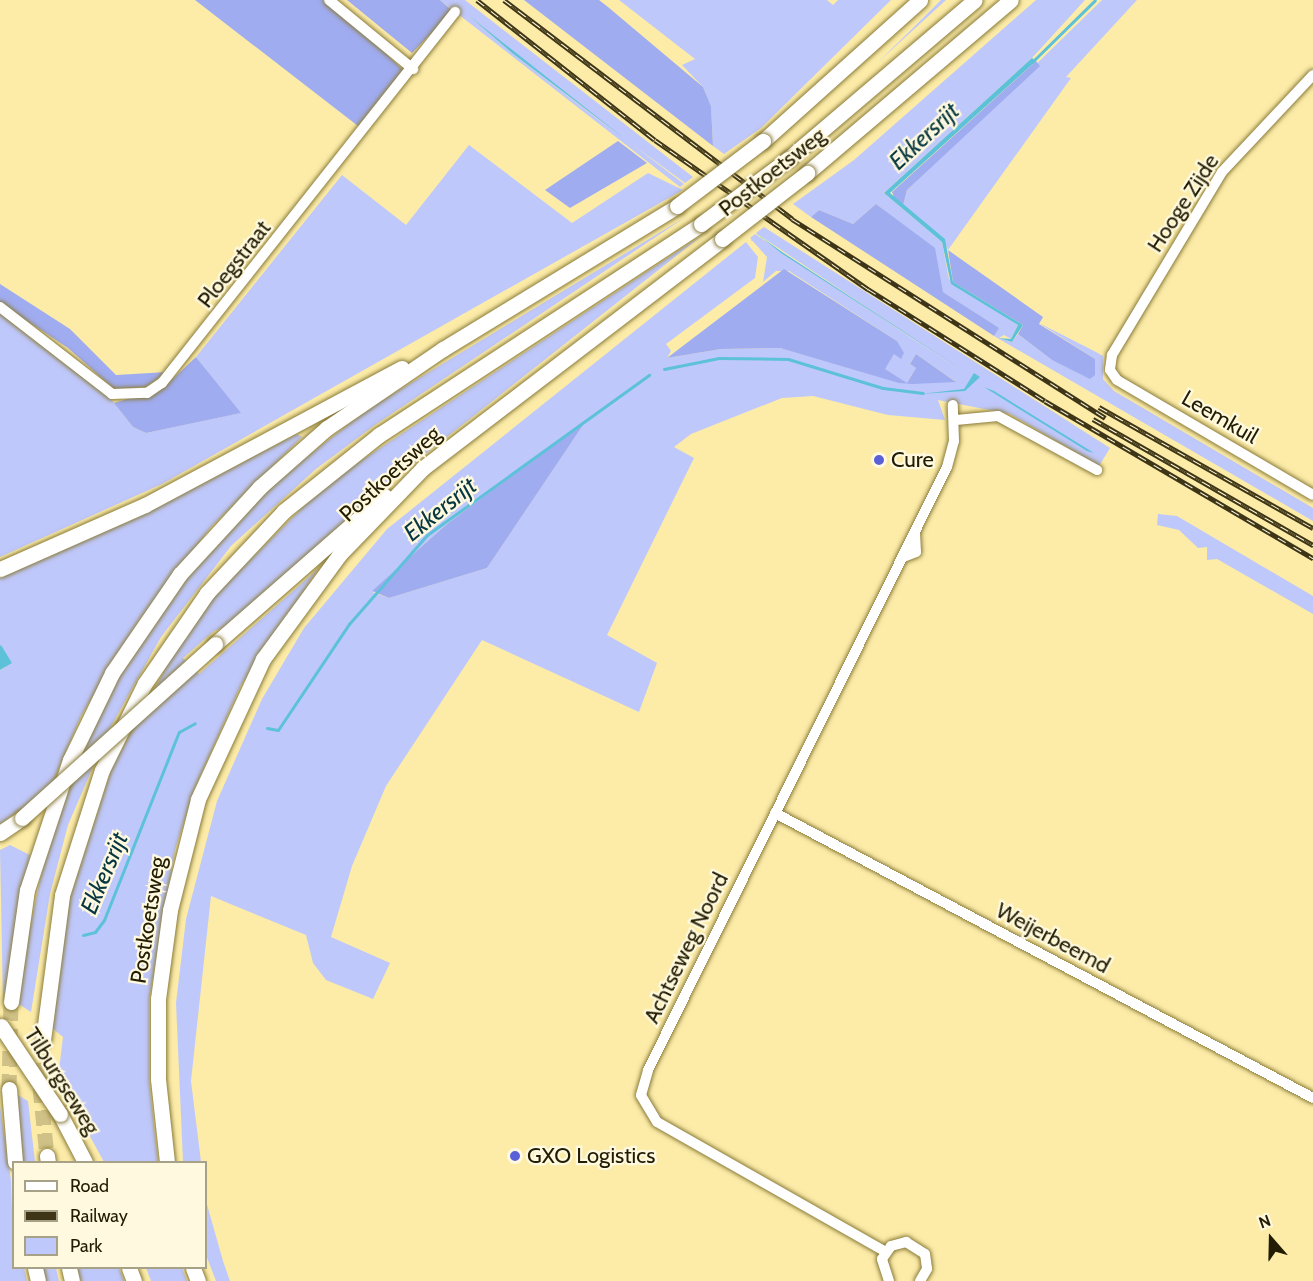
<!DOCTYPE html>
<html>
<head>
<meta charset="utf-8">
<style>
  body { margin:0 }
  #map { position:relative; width:1313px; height:1281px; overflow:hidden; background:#fceca8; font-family:Cabin,sans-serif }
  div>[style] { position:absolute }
  .green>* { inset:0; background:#bfc8fb }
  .forest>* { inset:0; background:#a0acf0 }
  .water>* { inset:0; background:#5ec1da }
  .stream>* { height:3px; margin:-1.5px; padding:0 1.5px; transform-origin:1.5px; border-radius:1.5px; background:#5ec1da }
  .highway-tunnel>* { height:15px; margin-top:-7.5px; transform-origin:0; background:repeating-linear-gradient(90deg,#d0c287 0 15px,transparent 0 23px) }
  .roads { filter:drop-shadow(0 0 2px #8a7b3a) drop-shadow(0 0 2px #8a7b3a) }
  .minor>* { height:10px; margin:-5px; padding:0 5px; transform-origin:5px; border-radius:5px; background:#fff }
  .highway>* { height:15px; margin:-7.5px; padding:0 7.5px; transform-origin:7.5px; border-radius:7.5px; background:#fff }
  .rail>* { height:5px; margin-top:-2.5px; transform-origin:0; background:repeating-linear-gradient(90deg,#fff9df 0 9px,#3d3516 0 18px); box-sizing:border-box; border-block:2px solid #3d3516 }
  .bridges { filter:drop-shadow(0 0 2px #8a7b3a) drop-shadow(0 0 2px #8a7b3a) }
  .highway-bridge>* { height:15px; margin:-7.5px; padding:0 7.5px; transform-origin:7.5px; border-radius:7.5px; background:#fff }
  .dots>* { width:16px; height:16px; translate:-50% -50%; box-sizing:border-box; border:3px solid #fff9df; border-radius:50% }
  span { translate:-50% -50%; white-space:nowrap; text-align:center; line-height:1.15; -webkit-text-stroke:4.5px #fff9df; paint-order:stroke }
  .street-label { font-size:22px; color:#221c02 }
  .poi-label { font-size:22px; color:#221c02 }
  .left { translate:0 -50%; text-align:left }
  .water-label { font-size:24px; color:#063741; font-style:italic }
  .legend { position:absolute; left:12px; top:1161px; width:195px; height:108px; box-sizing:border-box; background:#fff9df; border:2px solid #a7a187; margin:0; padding:8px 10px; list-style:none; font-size:18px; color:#221c02 }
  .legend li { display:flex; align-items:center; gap:12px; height:30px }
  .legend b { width:30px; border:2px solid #a7a187 }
  .north { position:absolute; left:1241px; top:1209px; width:60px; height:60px; -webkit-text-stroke:4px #fff9df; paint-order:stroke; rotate:340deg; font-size:16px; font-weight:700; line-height:24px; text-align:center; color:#221c02 }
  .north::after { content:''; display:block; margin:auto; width:21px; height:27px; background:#221c02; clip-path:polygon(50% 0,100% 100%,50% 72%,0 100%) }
</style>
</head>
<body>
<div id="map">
  <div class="green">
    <i style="clip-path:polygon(evenodd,440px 0,465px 0,693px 177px,685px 183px,633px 145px,684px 184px,680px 187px,440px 0,468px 15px,513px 52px,620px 136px,512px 53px,468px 15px)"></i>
    <i style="clip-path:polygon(619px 0,827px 0,833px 5px,838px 0,891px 0,761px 128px,724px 154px,713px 146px,711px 106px,703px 87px,682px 65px,695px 59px)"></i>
    <i style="clip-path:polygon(941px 0,946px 0,876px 64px,910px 31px)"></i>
    <i style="clip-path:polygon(1036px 0,1085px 0,1032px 58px,884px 193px,942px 242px,949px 279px,1018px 325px,1011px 339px,1004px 335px,999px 338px,1012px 342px,1018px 334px,1052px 360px,1095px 375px,1095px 359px,1039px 323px,1096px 352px,1103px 356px,1103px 379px,1114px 391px,1313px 508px,1313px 521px,994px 336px,998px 328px,943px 292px,903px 225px,876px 204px,853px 224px,819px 210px,811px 217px,793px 204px,854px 160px)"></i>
    <i style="clip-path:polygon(1102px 0,1137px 0,1066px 77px,1071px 78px,948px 250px,942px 237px,903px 206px,907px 190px)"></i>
    <i style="clip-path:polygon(469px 145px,572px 223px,648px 173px,683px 190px,162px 484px,0 557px,0 311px,45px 342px,111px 399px,133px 427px,146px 433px,240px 413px,196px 357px,342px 175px,406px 225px)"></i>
    <i style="clip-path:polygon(687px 216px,375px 425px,316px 469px,231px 546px,161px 637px,109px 730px,68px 825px,50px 894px,31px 1012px,14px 1001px,52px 825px,87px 737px,119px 673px,186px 577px,263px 491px,368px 409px)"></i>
    <i style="clip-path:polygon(evenodd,764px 227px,1110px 448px,1099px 466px,1010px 414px,938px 400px,945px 420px,888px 415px,813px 396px,782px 398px,691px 434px,674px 447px,694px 458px,607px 635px,657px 663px,639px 712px,482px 640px,386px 786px,352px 866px,331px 937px,390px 963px,373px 999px,326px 980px,313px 963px,306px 935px,211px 896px,191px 1081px,201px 1162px,183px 1162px,176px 1003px,186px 919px,217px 801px,262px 699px,304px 628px,387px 529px,746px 242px,758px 257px,755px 278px,666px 344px,671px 351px,667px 358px,721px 349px,780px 348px,906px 383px,884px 369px,894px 354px,903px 356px,897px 341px,789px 271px,776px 271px,763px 282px,767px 257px,750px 238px,755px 234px,966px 374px,756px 233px,764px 227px,916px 354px,955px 381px,907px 383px,916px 368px,910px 364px,916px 354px,764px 227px,586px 420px,487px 568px,389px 598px,372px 592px,447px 524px,586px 420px)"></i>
    <i style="clip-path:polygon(704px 234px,400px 474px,231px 625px,214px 631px,183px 658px,199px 674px,319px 568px,241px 685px,194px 790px,175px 850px,149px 1000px,149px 1080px,158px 1162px,104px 1162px,58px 1078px,63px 1037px,52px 1028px,62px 947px,70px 898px,112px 767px,173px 655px,212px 598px,327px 483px)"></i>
    <i style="clip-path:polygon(297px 434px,302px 437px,211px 527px,140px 619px,81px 716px,50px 789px,0 824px,0 670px,6px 667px,0 646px,0 578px,148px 512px)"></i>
    <i style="clip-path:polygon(1158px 514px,1177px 516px,1313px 596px,1313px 614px,1217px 559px,1207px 560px,1207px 547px,1198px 548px,1179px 530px,1157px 525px)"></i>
    <i style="clip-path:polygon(10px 845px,30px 855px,3px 1003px,0 850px)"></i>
    <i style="clip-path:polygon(13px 1092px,28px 1101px,35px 1162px,20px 1162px)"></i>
    <i style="clip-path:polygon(0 1106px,11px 1180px,14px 1268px,24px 1268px,27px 1281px,0 1281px)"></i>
    <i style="clip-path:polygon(206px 1201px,223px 1261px,230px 1281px,216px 1281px,206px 1255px)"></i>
    <i style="clip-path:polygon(40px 1268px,56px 1268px,59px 1281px,43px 1281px)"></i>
    <i style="clip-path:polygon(119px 1268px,124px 1281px,81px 1281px,77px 1269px)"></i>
    <i style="clip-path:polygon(146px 1268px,182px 1268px,187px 1281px,151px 1281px)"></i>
  </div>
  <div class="forest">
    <i style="clip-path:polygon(195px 0,331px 0,403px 70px,358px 126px)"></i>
    <i style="clip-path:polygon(347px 0,440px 0,453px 11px,412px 53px)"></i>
    <i style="clip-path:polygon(524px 0,599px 0,608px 7px,703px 87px,711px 106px,713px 146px)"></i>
    <i style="clip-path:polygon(1036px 61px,1040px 66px,907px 190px,903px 206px,895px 200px,892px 192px)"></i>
    <i style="clip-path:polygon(618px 141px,647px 163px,570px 208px,545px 190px)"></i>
    <i style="clip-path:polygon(876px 204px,935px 248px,943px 292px,999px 328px,994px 336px,811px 217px,819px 210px,853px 224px)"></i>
    <i style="clip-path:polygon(948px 250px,1043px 317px,1039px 324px,1095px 359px,1095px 375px,1090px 379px,1052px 360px,1018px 334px,1023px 325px,953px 282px)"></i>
    <i style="clip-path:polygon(784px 269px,897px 341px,904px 353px,901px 359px,894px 354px,885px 369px,907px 383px,916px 368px,910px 364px,916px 354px,956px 382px,913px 384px,899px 383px,780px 348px,721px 349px,667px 358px)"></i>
    <i style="clip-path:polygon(0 284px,70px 329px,116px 375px,167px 372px,146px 387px,114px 389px,68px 348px,0 303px)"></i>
    <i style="clip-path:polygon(196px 357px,241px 413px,146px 433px,133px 427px,114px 403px,163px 388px)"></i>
    <i style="clip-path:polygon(587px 419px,487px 568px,389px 598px,372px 591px,447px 524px)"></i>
  </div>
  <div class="water">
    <i style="clip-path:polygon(468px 15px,620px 135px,621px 136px,512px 53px)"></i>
    <i style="clip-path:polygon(1032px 58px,1036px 61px,890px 193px,945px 239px,953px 282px,1023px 325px,1012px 342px,999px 338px,1011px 339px,1018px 325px,951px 284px,942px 242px,884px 193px)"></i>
    <i style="clip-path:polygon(756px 233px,782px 252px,967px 373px,781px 253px)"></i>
    <i style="clip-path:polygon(974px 373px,980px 377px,965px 391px,920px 394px,964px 389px)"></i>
    <i style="clip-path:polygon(984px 387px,994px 391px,1094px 453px,1087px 451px)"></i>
    <i style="clip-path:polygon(1px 645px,12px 663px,0 670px,0 646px)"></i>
  </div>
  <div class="stream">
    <i style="left:1032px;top:62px;width:88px;rotate:-44.5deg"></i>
    <i style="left:664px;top:369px;width:56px;rotate:-11.3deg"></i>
    <i style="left:719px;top:358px;width:69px;rotate:0.8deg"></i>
    <i style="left:788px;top:359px;width:99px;rotate:17deg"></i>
    <i style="left:883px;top:388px;width:40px;rotate:7.1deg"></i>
    <i style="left:267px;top:728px;width:11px;rotate:10deg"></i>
    <i style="left:278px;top:730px;width:128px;rotate:-56.2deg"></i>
    <i style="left:349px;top:624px;width:118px;rotate:-48.8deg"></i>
    <i style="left:427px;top:535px;width:274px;rotate:-35.8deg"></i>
    <i style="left:83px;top:935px;width:12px;rotate:-14deg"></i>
    <i style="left:95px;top:932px;width:15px;rotate:-53deg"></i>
    <i style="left:104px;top:920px;width:202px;rotate:-68.3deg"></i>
    <i style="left:179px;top:732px;width:18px;rotate:-29deg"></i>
  </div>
  <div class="highway-tunnel">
    <i style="left:43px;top:1040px;width:47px;rotate:93.7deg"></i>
    <i style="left:40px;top:1087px;width:69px;rotate:84.2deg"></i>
    <i style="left:9px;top:1089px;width:87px;rotate:-88.7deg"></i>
  </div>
  <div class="roads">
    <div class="minor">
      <i style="left:329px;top:0;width:109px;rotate:39.4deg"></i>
      <i style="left:1313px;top:75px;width:133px;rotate:133.2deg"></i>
      <i style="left:1222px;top:172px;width:214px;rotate:121deg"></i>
      <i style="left:1112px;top:355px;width:15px;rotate:98deg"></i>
      <i style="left:1110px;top:370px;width:12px;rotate:55deg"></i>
      <i style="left:1117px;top:380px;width:227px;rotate:30.4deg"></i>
      <i style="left:0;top:307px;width:142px;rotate:37.8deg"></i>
      <i style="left:112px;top:394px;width:35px;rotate:-2deg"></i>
      <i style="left:147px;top:393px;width:18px;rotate:-34deg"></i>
      <i style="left:162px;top:383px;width:473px;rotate:-51.7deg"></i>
      <i style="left:956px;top:420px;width:42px;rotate:-5.4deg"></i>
      <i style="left:998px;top:416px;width:113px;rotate:28.6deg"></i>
      <i style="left:903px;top:557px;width:14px;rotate:-21deg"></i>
      <i style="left:916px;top:552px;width:19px;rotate:-93deg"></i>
      <i style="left:775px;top:813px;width:609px;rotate:27.91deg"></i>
      <i style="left:886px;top:1252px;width:263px;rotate:-150.4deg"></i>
      <i style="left:657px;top:1122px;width:31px;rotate:-121deg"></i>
      <i style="left:641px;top:1095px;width:26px;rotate:-74deg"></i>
      <i style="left:648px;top:1070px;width:673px;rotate:-63.63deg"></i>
      <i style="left:947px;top:467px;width:27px;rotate:-75deg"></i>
      <i style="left:954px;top:441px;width:36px;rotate:-92deg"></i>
      <i style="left:889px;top:1281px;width:23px;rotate:-108deg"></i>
      <i style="left:882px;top:1259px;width:16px;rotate:-55deg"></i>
      <i style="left:891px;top:1246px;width:16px;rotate:-15deg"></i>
      <i style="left:906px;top:1242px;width:22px;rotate:32deg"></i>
      <i style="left:925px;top:1254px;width:15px;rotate:82deg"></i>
      <i style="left:927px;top:1269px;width:14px;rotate:120deg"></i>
    </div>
    <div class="highway">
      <i style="left:763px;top:141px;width:211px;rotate:-41.9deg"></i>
      <i style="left:788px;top:159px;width:245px;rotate:-40.4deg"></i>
      <i style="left:807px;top:173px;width:267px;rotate:-40.3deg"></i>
      <i style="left:0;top:569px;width:158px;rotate:-23.8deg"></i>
      <i style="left:145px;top:505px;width:291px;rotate:-28.1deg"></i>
      <i style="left:215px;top:644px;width:225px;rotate:-41.2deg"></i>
      <i style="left:0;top:833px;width:27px;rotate:-34deg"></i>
      <i style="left:11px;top:1002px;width:113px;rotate:-81.9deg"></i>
      <i style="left:27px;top:890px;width:137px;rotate:-71.7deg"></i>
      <i style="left:70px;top:760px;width:97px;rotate:-64.2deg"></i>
      <i style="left:112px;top:673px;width:120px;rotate:-55.5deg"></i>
      <i style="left:180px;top:574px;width:118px;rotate:-47.4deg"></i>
      <i style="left:260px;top:487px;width:89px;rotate:-41.4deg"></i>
      <i style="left:327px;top:428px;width:140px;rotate:-34.3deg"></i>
      <i style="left:443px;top:349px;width:274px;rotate:-31.4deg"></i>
      <i style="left:43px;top:1040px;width:146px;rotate:-82.5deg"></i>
      <i style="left:62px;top:895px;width:131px;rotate:-72.3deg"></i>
      <i style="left:102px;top:770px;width:97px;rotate:-63.7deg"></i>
      <i style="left:145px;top:683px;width:109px;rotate:-55.4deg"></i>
      <i style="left:207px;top:593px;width:112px;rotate:-46.8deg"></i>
      <i style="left:284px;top:511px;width:122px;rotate:-38.7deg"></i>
      <i style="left:379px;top:435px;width:385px;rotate:-33.2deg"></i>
      <i style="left:9px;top:1089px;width:73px;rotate:85.3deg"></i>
      <i style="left:60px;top:1114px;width:54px;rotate:62.5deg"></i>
      <i style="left:47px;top:1156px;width:6px;rotate:81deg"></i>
      <i style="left:167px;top:1162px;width:83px;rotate:-96.2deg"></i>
      <i style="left:158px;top:1079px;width:80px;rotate:-90deg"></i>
      <i style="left:158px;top:999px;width:90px;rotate:-82.3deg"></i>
      <i style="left:170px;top:910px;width:114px;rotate:-75.8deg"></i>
      <i style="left:198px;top:799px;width:154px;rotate:-65.1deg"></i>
      <i style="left:263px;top:659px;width:129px;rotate:-53.8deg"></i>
      <i style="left:339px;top:555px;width:121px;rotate:-46deg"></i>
      <i style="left:423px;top:468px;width:377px;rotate:-37.4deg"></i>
      <i style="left:35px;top:1268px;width:13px;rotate:77deg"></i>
      <i style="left:69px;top:1268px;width:13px;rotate:77deg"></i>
      <i style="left:129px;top:1268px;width:14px;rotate:69deg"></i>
      <i style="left:193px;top:1268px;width:14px;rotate:69deg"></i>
    </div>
  </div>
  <div class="rail">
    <i style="left:477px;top:0;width:226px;rotate:38.2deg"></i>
    <i style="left:655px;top:140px;width:260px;rotate:35deg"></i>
    <i style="left:868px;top:289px;width:209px;rotate:32.3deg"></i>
    <i style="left:1045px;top:401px;width:311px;rotate:30.4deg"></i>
    <i style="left:504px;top:0;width:362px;rotate:37.2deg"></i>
    <i style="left:792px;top:219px;width:371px;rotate:32.4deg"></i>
    <i style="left:1099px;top:407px;width:246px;rotate:29.5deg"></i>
    <i style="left:1093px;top:419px;width:254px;rotate:29.8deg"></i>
  </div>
  <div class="bridges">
    <div class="highway-bridge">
      <i style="left:677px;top:206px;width:108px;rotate:-37.1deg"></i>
      <i style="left:701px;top:224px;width:109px;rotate:-36.8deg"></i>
      <i style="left:722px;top:239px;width:108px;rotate:-37.8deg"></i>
      <i style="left:22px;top:818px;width:260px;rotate:-42deg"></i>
      <i style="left:1px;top:1026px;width:106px;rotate:56.2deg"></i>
    </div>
  </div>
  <div class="dots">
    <i style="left:879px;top:460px;background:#5a61d8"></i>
    <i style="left:515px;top:1156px;background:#5a61d8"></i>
  </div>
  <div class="street-label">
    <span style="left:772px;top:172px;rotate:-38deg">Postkoetsweg</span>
    <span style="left:1183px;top:203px;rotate:-57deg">Hooge Zijde</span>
    <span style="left:234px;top:264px;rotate:-52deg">Ploegstraat</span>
    <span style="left:1220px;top:417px;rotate:30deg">Leemkuil</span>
    <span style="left:390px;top:474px;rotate:-43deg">Postkoetsweg</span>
    <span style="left:148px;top:920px;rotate:-81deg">Postkoetsweg</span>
    <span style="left:1053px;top:938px;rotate:28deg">Weijerbeemd</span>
    <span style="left:686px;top:948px;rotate:-64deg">Achtseweg Noord</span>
    <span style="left:62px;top:1081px;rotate:58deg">Tilburgseweg</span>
  </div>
  <div class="poi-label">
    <span class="left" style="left:891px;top:460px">Cure</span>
    <span class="left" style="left:527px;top:1156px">GXO Logistics</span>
  </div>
  <div class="water-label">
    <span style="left:924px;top:136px;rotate:-43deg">Ekkersrijt</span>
    <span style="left:440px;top:509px;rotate:-39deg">Ekkersrijt</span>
    <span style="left:104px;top:873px;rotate:-67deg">Ekkersrijt</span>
  </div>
  <ul class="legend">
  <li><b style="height:8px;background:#fff"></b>Road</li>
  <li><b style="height:8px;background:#3d3516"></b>Railway</li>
  <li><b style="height:16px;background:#bfc8fb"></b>Park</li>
  </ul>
  <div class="north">N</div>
</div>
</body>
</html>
